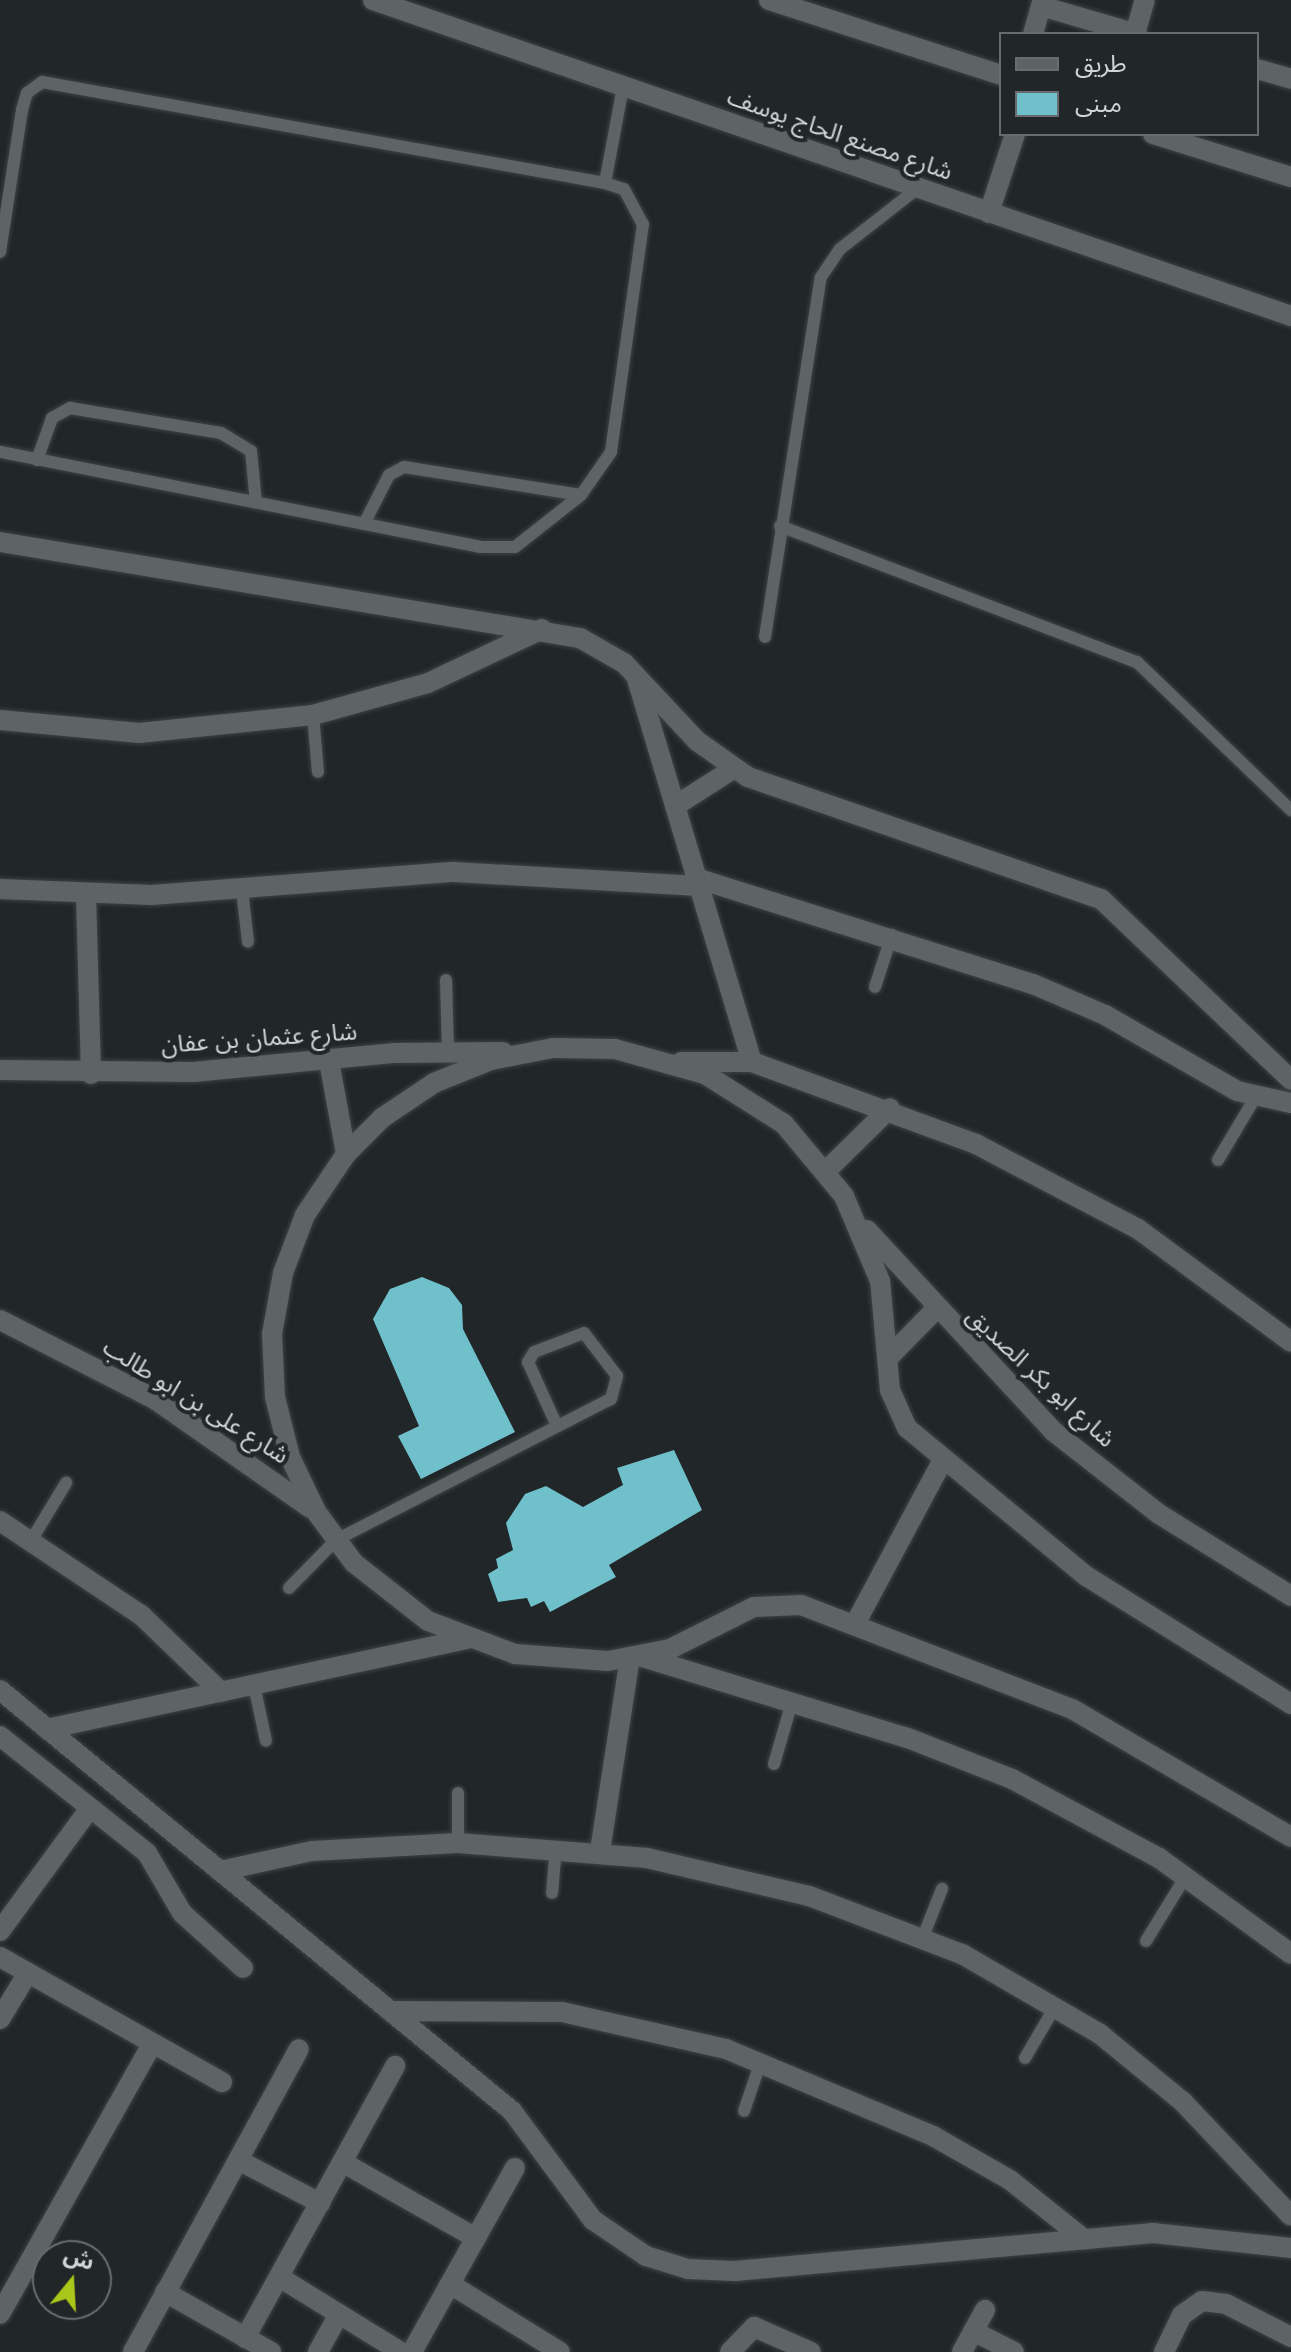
<!DOCTYPE html>
<html>
<head>
<meta charset="utf-8">
<style>
  body { margin:0 }
  #map { position:relative; width:1291px; height:2352px; overflow:hidden; background:#212628; font-family:Helvetica,"Noto Sans Arabic",sans-serif }
  div>[style] { position:absolute }
  .building>* { inset:0; background:#6fc0ca }
  .roads { filter:drop-shadow(0 0 2px #3f4244) drop-shadow(0 0 2px #3f4244) }
  .lane>* { height:12px; margin:-6px; padding:0 6px; transform-origin:6px; border-radius:6px; background:#5e6366 }
  .street>* { height:20px; margin:-10px; padding:0 10px; transform-origin:10px; border-radius:10px; background:#5e6366 }
  span { translate:-50% -50%; white-space:nowrap; text-align:center; line-height:1.15; -webkit-text-stroke:8px #212628; paint-order:stroke }
  .street-label { font-size:24px; color:#d2d5d7 }
  .legend { position:absolute; left:999px; top:32px; width:260px; height:104px; box-sizing:border-box; background:#212628; border:2px solid #686c6e; margin:0; padding:10px 14px; list-style:none; font-size:24px; color:#d2d5d7 }
  .legend li { display:flex; align-items:center; gap:16px; height:40px }
  .legend b { width:40px; border:2px solid #686c6e }
  .north { position:absolute; left:32px; top:2240px; width:80px; height:80px; box-sizing:border-box; background:#212628; border:2px solid #686c6e; border-radius:50%; rotate:18deg; font-size:22px; font-weight:700; line-height:32px; text-align:center; color:#d2d5d7 }
  .north::after { content:''; display:block; margin:auto; width:28px; height:36px; background:#a9c71a; clip-path:polygon(50% 0,100% 100%,50% 72%,0 100%) }
</style>
</head>
<body>
<div id="map">
  <div class="building">
    <i style="clip-path:polygon(422px 1277px,449px 1288px,462px 1305px,463px 1329px,515px 1432px,421px 1479px,398px 1436px,419px 1426px,373px 1319px,390px 1289px)"></i>
    <i style="clip-path:polygon(674px 1450px,702px 1510px,609px 1565px,616px 1577px,550px 1612px,544px 1601px,531px 1607px,527px 1598px,498px 1602px,488px 1574px,498px 1568px,496px 1559px,513px 1550px,506px 1523px,525px 1494px,546px 1486px,583px 1507px,623px 1485px,617px 1468px)"></i>
  </div>
  <div class="roads">
    <div class="lane">
      <i style="left:605px;top:183px;width:98px;rotate:-79.4deg"></i>
      <i style="left:0;top:252px;width:144px;rotate:-81.2deg"></i>
      <i style="left:22px;top:110px;width:18px;rotate:-74deg"></i>
      <i style="left:27px;top:93px;width:19px;rotate:-36deg"></i>
      <i style="left:42px;top:82px;width:572px;rotate:10.17deg"></i>
      <i style="left:605px;top:183px;width:20px;rotate:18deg"></i>
      <i style="left:624px;top:189px;width:40px;rotate:62deg"></i>
      <i style="left:643px;top:224px;width:230px;rotate:98deg"></i>
      <i style="left:611px;top:452px;width:52px;rotate:124.9deg"></i>
      <i style="left:581px;top:495px;width:84px;rotate:141.8deg"></i>
      <i style="left:515px;top:547px;width:34px;rotate:180deg"></i>
      <i style="left:481px;top:547px;width:490px;rotate:-168.8deg"></i>
      <i style="left:37px;top:460px;width:45px;rotate:-70.3deg"></i>
      <i style="left:52px;top:418px;width:21px;rotate:-29deg"></i>
      <i style="left:70px;top:408px;width:153px;rotate:9.4deg"></i>
      <i style="left:221px;top:433px;width:35px;rotate:31deg"></i>
      <i style="left:251px;top:451px;width:52px;rotate:84.5deg"></i>
      <i style="left:364px;top:524px;width:55px;rotate:-63deg"></i>
      <i style="left:389px;top:475px;width:17px;rotate:-28deg"></i>
      <i style="left:404px;top:467px;width:179px;rotate:9deg"></i>
      <i style="left:780px;top:526px;width:382px;rotate:20.9deg"></i>
      <i style="left:1137px;top:662px;width:214px;rotate:43.9deg"></i>
      <i style="left:765px;top:637px;width:364px;rotate:-81.2deg"></i>
      <i style="left:821px;top:277px;width:34px;rotate:-56deg"></i>
      <i style="left:840px;top:249px;width:99px;rotate:-38deg"></i>
      <i style="left:313px;top:715px;width:57px;rotate:85deg"></i>
      <i style="left:242px;top:890px;width:52px;rotate:83.4deg"></i>
      <i style="left:446px;top:980px;width:70px;rotate:88.4deg"></i>
      <i style="left:875px;top:987px;width:55px;rotate:-71.9deg"></i>
      <i style="left:1218px;top:1160px;width:72px;rotate:-59.2deg"></i>
      <i style="left:32px;top:1539px;width:66px;rotate:-58.7deg"></i>
      <i style="left:289px;top:1588px;width:67px;rotate:-45.6deg"></i>
      <i style="left:336px;top:1540px;width:305px;rotate:-27.2deg"></i>
      <i style="left:607px;top:1401px;width:4px;rotate:-27deg"></i>
      <i style="left:611px;top:1399px;width:24px;rotate:-75deg"></i>
      <i style="left:617px;top:1376px;width:54px;rotate:-127.5deg"></i>
      <i style="left:584px;top:1333px;width:53px;rotate:159.2deg"></i>
      <i style="left:534px;top:1352px;width:12px;rotate:121deg"></i>
      <i style="left:528px;top:1362px;width:70px;rotate:65.6deg"></i>
      <i style="left:254px;top:1685px;width:57px;rotate:77.9deg"></i>
      <i style="left:774px;top:1764px;width:65px;rotate:-73.8deg"></i>
      <i style="left:458px;top:1793px;width:50px;rotate:90deg"></i>
      <i style="left:552px;top:1893px;width:46px;rotate:-85deg"></i>
      <i style="left:923px;top:1937px;width:52px;rotate:-68.4deg"></i>
      <i style="left:1146px;top:1941px;width:76px;rotate:-58.4deg"></i>
      <i style="left:1025px;top:2058px;width:61px;rotate:-59.7deg"></i>
      <i style="left:744px;top:2111px;width:53px;rotate:-71.2deg"></i>
    </div>
    <div class="street">
      <i style="left:373px;top:0;width:971px;rotate:18.99deg"></i>
      <i style="left:769px;top:0;width:244px;rotate:17.9deg"></i>
      <i style="left:1041px;top:6px;width:100px;rotate:16.3deg"></i>
      <i style="left:1033px;top:34px;width:35px;rotate:-74deg"></i>
      <i style="left:1135px;top:34px;width:35px;rotate:-74deg"></i>
      <i style="left:1257px;top:69px;width:35px;rotate:16deg"></i>
      <i style="left:1153px;top:134px;width:145px;rotate:17.3deg"></i>
      <i style="left:989px;top:213px;width:83px;rotate:-71.8deg"></i>
      <i style="left:0;top:542px;width:588px;rotate:9.4deg"></i>
      <i style="left:580px;top:638px;width:51px;rotate:29.6deg"></i>
      <i style="left:624px;top:663px;width:107px;rotate:46.9deg"></i>
      <i style="left:697px;top:741px;width:62px;rotate:35.2deg"></i>
      <i style="left:748px;top:777px;width:373px;rotate:19.1deg"></i>
      <i style="left:1101px;top:899px;width:262px;rotate:43.6deg"></i>
      <i style="left:637px;top:679px;width:400px;rotate:73.3deg"></i>
      <i style="left:0;top:720px;width:140px;rotate:5.3deg"></i>
      <i style="left:139px;top:733px;width:175px;rotate:-5.9deg"></i>
      <i style="left:313px;top:715px;width:119px;rotate:-15.5deg"></i>
      <i style="left:428px;top:683px;width:126px;rotate:-25.3deg"></i>
      <i style="left:675px;top:806px;width:69px;rotate:-32.5deg"></i>
      <i style="left:696px;top:878px;width:353px;rotate:17.5deg"></i>
      <i style="left:1033px;top:984px;width:78px;rotate:23.3deg"></i>
      <i style="left:1105px;top:1015px;width:152px;rotate:29.9deg"></i>
      <i style="left:1237px;top:1091px;width:55px;rotate:12.5deg"></i>
      <i style="left:0;top:889px;width:152px;rotate:2.3deg"></i>
      <i style="left:152px;top:895px;width:303px;rotate:-4.4deg"></i>
      <i style="left:454px;top:872px;width:245px;rotate:3.3deg"></i>
      <i style="left:86px;top:894px;width:180px;rotate:88.4deg"></i>
      <i style="left:329px;top:1061px;width:95px;rotate:79.6deg"></i>
      <i style="left:681px;top:1062px;width:71px"></i>
      <i style="left:752px;top:1062px;width:239px;rotate:20.1deg"></i>
      <i style="left:976px;top:1144px;width:183px;rotate:27.7deg"></i>
      <i style="left:1138px;top:1229px;width:190px;rotate:36.4deg"></i>
      <i style="left:0;top:1070px;width:193px;rotate:0.6deg"></i>
      <i style="left:193px;top:1072px;width:203px;rotate:-5.4deg"></i>
      <i style="left:395px;top:1053px;width:108px;rotate:-0.5deg"></i>
      <i style="left:827px;top:1170px;width:88px;rotate:-44.5deg"></i>
      <i style="left:867px;top:1230px;width:274px;rotate:47.2deg"></i>
      <i style="left:1053px;top:1431px;width:135px;rotate:38.1deg"></i>
      <i style="left:1159px;top:1514px;width:155px;rotate:31.8deg"></i>
      <i style="left:0;top:1320px;width:175px;rotate:27.1deg"></i>
      <i style="left:156px;top:1400px;width:188px;rotate:35deg"></i>
      <i style="left:889px;top:1357px;width:66px;rotate:-45.6deg"></i>
      <i style="left:0;top:1521px;width:169px;rotate:33.7deg"></i>
      <i style="left:141px;top:1615px;width:111px;rotate:43.9deg"></i>
      <i style="left:855px;top:1624px;width:186px;rotate:-61.8deg"></i>
      <i style="left:639px;top:1656px;width:281px;rotate:17deg"></i>
      <i style="left:908px;top:1738px;width:112px;rotate:21.5deg"></i>
      <i style="left:1012px;top:1779px;width:167px;rotate:28.3deg"></i>
      <i style="left:1159px;top:1858px;width:163px;rotate:36deg"></i>
      <i style="left:0;top:1690px;width:663px;rotate:39.43deg"></i>
      <i style="left:512px;top:2111px;width:136px;rotate:53.4deg"></i>
      <i style="left:593px;top:2220px;width:64px;rotate:34.2deg"></i>
      <i style="left:646px;top:2256px;width:44px;rotate:17.2deg"></i>
      <i style="left:688px;top:2269px;width:47px;rotate:2.4deg"></i>
      <i style="left:735px;top:2271px;width:420px;rotate:-5.2deg"></i>
      <i style="left:1153px;top:2233px;width:139px;rotate:6.2deg"></i>
      <i style="left:1291px;top:1704px;width:242px;rotate:-148deg"></i>
      <i style="left:1086px;top:1576px;width:232px;rotate:-140.4deg"></i>
      <i style="left:907px;top:1428px;width:42px;rotate:-114.1deg"></i>
      <i style="left:890px;top:1390px;width:109px;rotate:-95.2deg"></i>
      <i style="left:880px;top:1281px;width:92px;rotate:-113deg"></i>
      <i style="left:844px;top:1196px;width:94px;rotate:-129.8deg"></i>
      <i style="left:784px;top:1124px;width:93px;rotate:-147.7deg"></i>
      <i style="left:705px;top:1074px;width:93px;rotate:-164.5deg"></i>
      <i style="left:615px;top:1049px;width:62px;rotate:-179.1deg"></i>
      <i style="left:553px;top:1048px;width:63px;rotate:169deg"></i>
      <i style="left:491px;top:1060px;width:61px;rotate:158deg"></i>
      <i style="left:434px;top:1083px;width:63px;rotate:146.1deg"></i>
      <i style="left:382px;top:1118px;width:51px;rotate:135deg"></i>
      <i style="left:346px;top:1154px;width:73px;rotate:123.9deg"></i>
      <i style="left:305px;top:1215px;width:62px;rotate:110.8deg"></i>
      <i style="left:283px;top:1273px;width:62px;rotate:100.2deg"></i>
      <i style="left:272px;top:1334px;width:63px;rotate:87.3deg"></i>
      <i style="left:275px;top:1397px;width:62px;rotate:76deg"></i>
      <i style="left:290px;top:1457px;width:62px;rotate:64.3deg"></i>
      <i style="left:317px;top:1513px;width:62px;rotate:53.5deg"></i>
      <i style="left:354px;top:1563px;width:94px;rotate:38.1deg"></i>
      <i style="left:428px;top:1621px;width:93px;rotate:20.8deg"></i>
      <i style="left:515px;top:1654px;width:93px;rotate:4.3deg"></i>
      <i style="left:608px;top:1661px;width:63px;rotate:-11deg"></i>
      <i style="left:670px;top:1649px;width:94px;rotate:-26.6deg"></i>
      <i style="left:754px;top:1607px;width:47px;rotate:-2.4deg"></i>
      <i style="left:801px;top:1605px;width:290px;rotate:21deg"></i>
      <i style="left:1072px;top:1709px;width:254px;rotate:30.3deg"></i>
      <i style="left:47px;top:1729px;width:430px;rotate:-12.1deg"></i>
      <i style="left:0;top:1736px;width:188px;rotate:38.5deg"></i>
      <i style="left:147px;top:1853px;width:69px;rotate:59.7deg"></i>
      <i style="left:182px;top:1913px;width:82px;rotate:42deg"></i>
      <i style="left:600px;top:1851px;width:196px;rotate:-81.2deg"></i>
      <i style="left:220px;top:1871px;width:94px;rotate:-12.3deg"></i>
      <i style="left:312px;top:1851px;width:146px;rotate:-3.1deg"></i>
      <i style="left:458px;top:1843px;width:190px;rotate:4.5deg"></i>
      <i style="left:647px;top:1858px;width:166px;rotate:13.2deg"></i>
      <i style="left:809px;top:1896px;width:164px;rotate:20.8deg"></i>
      <i style="left:962px;top:1954px;width:160px;rotate:30.1deg"></i>
      <i style="left:1100px;top:2034px;width:106px;rotate:39.3deg"></i>
      <i style="left:1182px;top:2101px;width:158px;rotate:46.5deg"></i>
      <i style="left:0;top:1931px;width:152px;rotate:-53.8deg"></i>
      <i style="left:0;top:1957px;width:255px;rotate:29.4deg"></i>
      <i style="left:390px;top:2011px;width:172px;rotate:0.3deg"></i>
      <i style="left:562px;top:2012px;width:168px;rotate:12.7deg"></i>
      <i style="left:726px;top:2049px;width:225px;rotate:22.8deg"></i>
      <i style="left:933px;top:2136px;width:89px;rotate:29.7deg"></i>
      <i style="left:1010px;top:2180px;width:95px;rotate:38.6deg"></i>
      <i style="left:0;top:2019px;width:50px;rotate:-58.8deg"></i>
      <i style="left:238px;top:2160px;width:93px;rotate:27.7deg"></i>
      <i style="left:342px;top:2162px;width:154px;rotate:29.6deg"></i>
      <i style="left:279px;top:2277px;width:143px;rotate:31.6deg"></i>
      <i style="left:450px;top:2284px;width:129px;rotate:31.7deg"></i>
      <i style="left:165px;top:2292px;width:122px;rotate:29.5deg"></i>
      <i style="left:0;top:2314px;width:310px;rotate:-60.6deg"></i>
      <i style="left:973px;top:2331px;width:46px;rotate:27.1deg"></i>
      <i style="left:245px;top:2338px;width:311px;rotate:-61.1deg"></i>
      <i style="left:133px;top:2352px;width:345px;rotate:-61.3deg"></i>
      <i style="left:318px;top:2352px;width:43px;rotate:-61.1deg"></i>
      <i style="left:412px;top:2352px;width:211px;rotate:-60.8deg"></i>
      <i style="left:730px;top:2352px;width:35px;rotate:-46deg"></i>
      <i style="left:754px;top:2327px;width:62px;rotate:23.7deg"></i>
      <i style="left:962px;top:2352px;width:48px;rotate:-61.3deg"></i>
      <i style="left:1164px;top:2352px;width:41px;rotate:-64.1deg"></i>
      <i style="left:1182px;top:2315px;width:24px;rotate:-35deg"></i>
      <i style="left:1202px;top:2301px;width:24px;rotate:7deg"></i>
      <i style="left:1226px;top:2304px;width:73px;rotate:26.9deg"></i>
    </div>
  </div>
  <div class="street-label">
    <span style="left:840px;top:134px;rotate:19deg">شارع مصنع الحاج يوسف</span>
    <span style="left:259px;top:1038px;rotate:-4deg">شارع عثمان بن عفان</span>
    <span style="left:1041px;top:1377px;rotate:43deg">شارع ابو بكر الصديق</span>
    <span style="left:196px;top:1401px;rotate:32deg">شارع على بن ابو طالب</span>
  </div>
  <ul class="legend">
  <li><b style="height:10px;background:#5e6366"></b>طريق</li>
  <li><b style="height:22px;background:#6fc0ca"></b>مبنى</li>
  </ul>
  <div class="north">ش</div>
</div>
</body>
</html>
